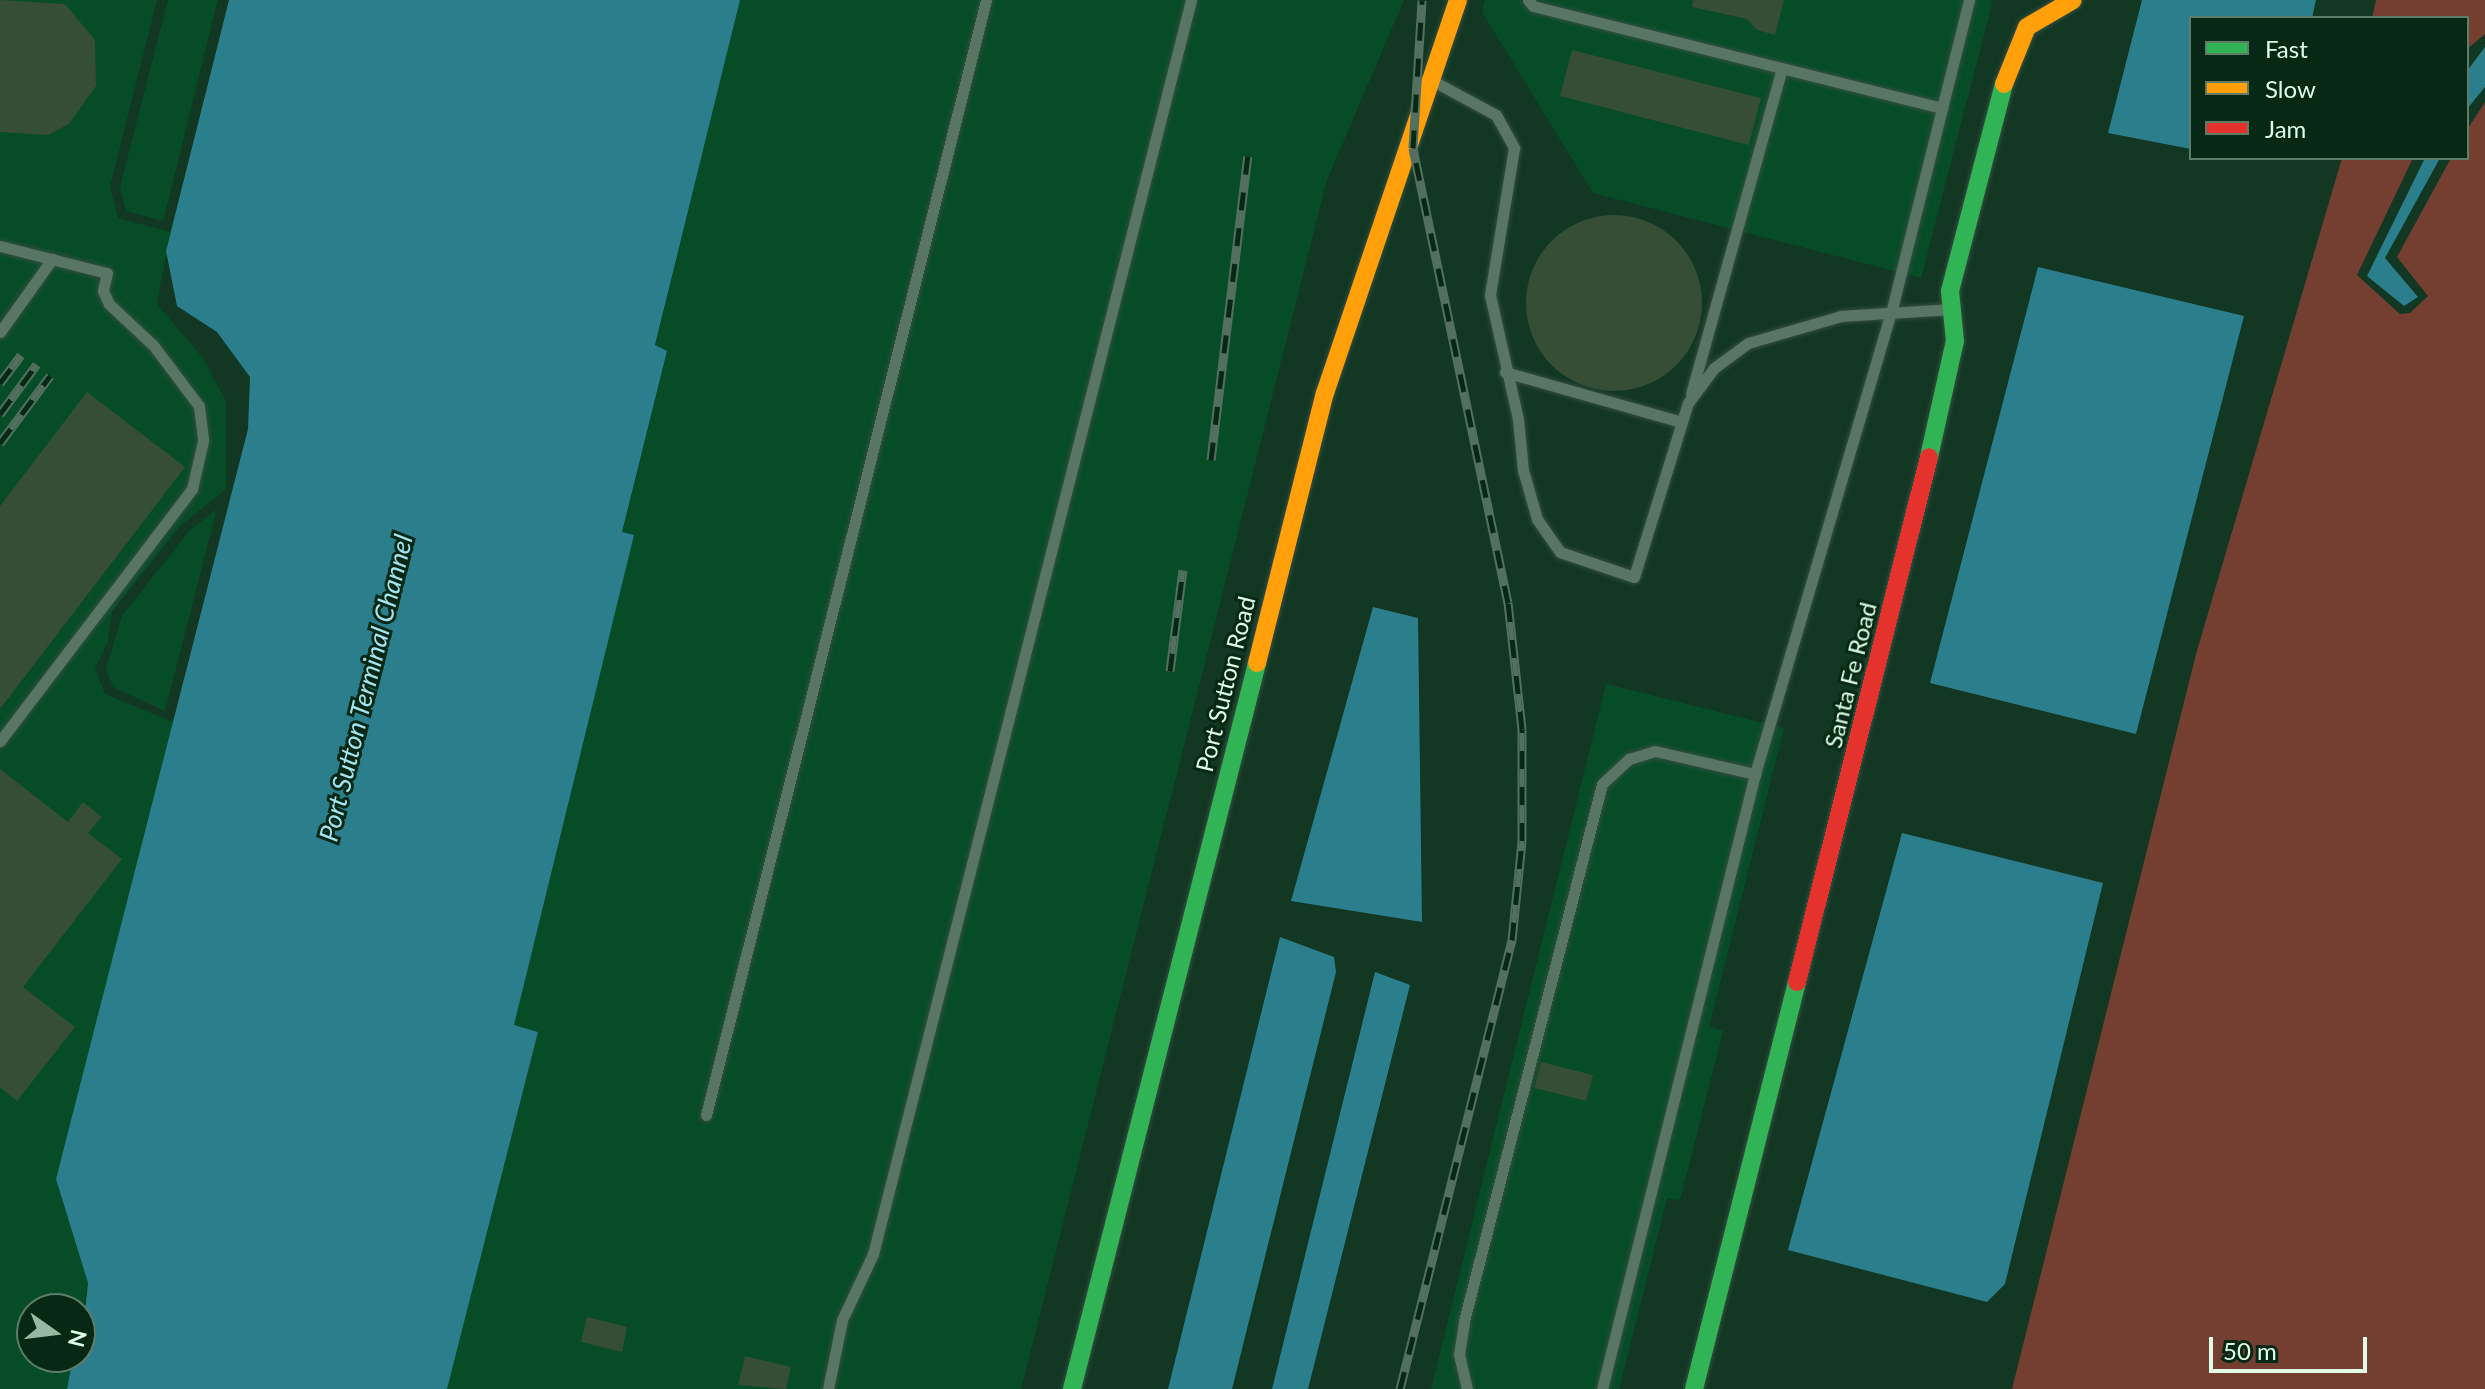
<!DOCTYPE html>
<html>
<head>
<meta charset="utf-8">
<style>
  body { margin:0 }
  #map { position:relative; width:2485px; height:1389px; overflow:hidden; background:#123723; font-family:Lato,sans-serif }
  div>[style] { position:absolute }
  .built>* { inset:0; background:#064d27 }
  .green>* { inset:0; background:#743e30 }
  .water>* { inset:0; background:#2b7f8c }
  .building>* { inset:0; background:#354e35 }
  .round { border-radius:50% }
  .roads { filter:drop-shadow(0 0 2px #354e40) drop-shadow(0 0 2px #354e40) }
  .lane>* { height:11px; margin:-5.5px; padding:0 5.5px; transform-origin:5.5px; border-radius:5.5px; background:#597563 }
  .fast>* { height:18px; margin:-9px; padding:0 9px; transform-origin:9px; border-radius:9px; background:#30b455 }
  .slow>* { height:18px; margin:-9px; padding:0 9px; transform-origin:9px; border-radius:9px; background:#ff9f0a }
  .jam>* { height:18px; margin:-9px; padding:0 9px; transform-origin:9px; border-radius:9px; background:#e5322d }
  .rail>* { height:9px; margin-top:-4.5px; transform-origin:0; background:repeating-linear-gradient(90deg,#072814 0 18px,#536f5f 0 36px); box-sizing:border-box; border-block:2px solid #536f5f }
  span { translate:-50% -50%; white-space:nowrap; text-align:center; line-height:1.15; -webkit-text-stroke:6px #072814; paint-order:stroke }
  .street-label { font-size:24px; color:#dffde6 }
  .water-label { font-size:26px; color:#a3e5f3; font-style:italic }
  .legend { position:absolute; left:2189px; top:16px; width:280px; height:144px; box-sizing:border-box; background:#072814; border:2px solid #5d7d68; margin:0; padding:10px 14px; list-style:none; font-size:24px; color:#dffde6 }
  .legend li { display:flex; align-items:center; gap:16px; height:40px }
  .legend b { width:40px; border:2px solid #5d7d68 }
  .north { position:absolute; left:16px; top:1293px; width:80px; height:80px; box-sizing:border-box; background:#072814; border:2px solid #5d7d68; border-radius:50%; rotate:104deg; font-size:22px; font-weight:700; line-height:32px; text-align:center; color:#dffde6 }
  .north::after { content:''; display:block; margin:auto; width:28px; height:36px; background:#97b8a2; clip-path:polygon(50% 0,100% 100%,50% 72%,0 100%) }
  .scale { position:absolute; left:2209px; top:1337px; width:158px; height:36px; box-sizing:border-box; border:4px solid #dffde6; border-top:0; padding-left:10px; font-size:24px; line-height:28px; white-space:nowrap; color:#dffde6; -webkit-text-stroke:6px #072814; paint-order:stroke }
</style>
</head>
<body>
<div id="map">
  <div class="built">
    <i style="clip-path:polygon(0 0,157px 0,110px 186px,118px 218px,170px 232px,157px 304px,203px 358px,226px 402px,226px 489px,181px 525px,112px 612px,108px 641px,95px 668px,105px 694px,175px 723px,56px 1179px,88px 1283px,80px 1324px,80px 1309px,32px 1309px,32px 1357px,73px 1357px,67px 1389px,0 1389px)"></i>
    <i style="clip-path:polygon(168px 0,218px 0,163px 221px,126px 211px,120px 187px)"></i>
    <i style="clip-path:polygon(740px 0,1404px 0,1327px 180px,1021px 1389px,447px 1389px,538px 1032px,514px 1025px,633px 536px,622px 533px,667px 352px,655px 346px)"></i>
    <i style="clip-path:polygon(1485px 0,1993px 0,1921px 278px,1593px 193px,1482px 12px)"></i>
    <i style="clip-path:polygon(217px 509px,165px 711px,113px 687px,106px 669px,122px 616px,189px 531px)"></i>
    <i style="clip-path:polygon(1606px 684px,1784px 728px,1709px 1027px,1723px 1031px,1680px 1200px,1667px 1198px,1619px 1389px,1431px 1389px)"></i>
  </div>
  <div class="green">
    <i style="clip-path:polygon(2376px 0,2485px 0,2485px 34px,2467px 49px,2467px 18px,2372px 18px)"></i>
    <i style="clip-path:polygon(2485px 102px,2485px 1389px,2012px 1389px,2196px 654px,2342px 158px,2413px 158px,2357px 275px,2400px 314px,2410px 313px,2428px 296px,2397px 257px,2451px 158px,2467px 158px,2467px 130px)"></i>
  </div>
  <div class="water">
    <i style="clip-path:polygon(229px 0,740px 0,655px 345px,667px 351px,622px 532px,634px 535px,514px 1025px,538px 1032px,447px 1389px,67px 1389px,73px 1357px,80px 1357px,88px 1283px,56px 1179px,248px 429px,250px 377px,217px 332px,177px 306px,166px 251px)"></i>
    <i style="clip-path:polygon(2142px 0,2316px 0,2312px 18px,2191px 18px,2191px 149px,2108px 133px)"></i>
    <i style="clip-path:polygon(2485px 47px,2485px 87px,2467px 109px,2467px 71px)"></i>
    <i style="clip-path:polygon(2425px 158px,2440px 158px,2385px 258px,2418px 297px,2404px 306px,2367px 276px)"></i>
    <i style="clip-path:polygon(2038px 267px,2244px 316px,2136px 734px,1930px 683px)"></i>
    <i style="clip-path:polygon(1373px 607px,1418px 618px,1422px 922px,1291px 901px)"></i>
    <i style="clip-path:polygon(1902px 833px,2103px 883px,2005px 1284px,1987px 1302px,1788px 1250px)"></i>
    <i style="clip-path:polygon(1280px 937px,1334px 957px,1336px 972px,1232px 1389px,1168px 1389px)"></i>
    <i style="clip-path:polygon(1375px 972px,1410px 985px,1308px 1389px,1272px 1389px)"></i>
  </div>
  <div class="building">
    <i style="clip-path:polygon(0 0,65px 4px,95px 40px,96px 86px,69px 124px,48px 135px,0 132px)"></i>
    <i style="clip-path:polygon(1693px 0,1784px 0,1775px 35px,1757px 30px,1747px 19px,1692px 7px)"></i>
    <i style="clip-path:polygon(1572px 50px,1761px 98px,1749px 145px,1560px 96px)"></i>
    <i class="round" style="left:1526px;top:215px;width:176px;height:176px"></i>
    <i style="clip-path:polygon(87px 392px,185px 467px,0 709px,0 506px)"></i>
    <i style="clip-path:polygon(0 769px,68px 822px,83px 802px,102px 817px,88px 833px,122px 859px,23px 987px,75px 1027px,17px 1101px,0 1087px)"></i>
    <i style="clip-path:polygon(1541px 1062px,1593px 1075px,1586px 1101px,1534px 1088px)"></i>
    <i style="clip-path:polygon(587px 1317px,627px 1327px,622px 1352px,581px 1342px)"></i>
    <i style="clip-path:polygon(745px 1356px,791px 1367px,786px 1389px,738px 1385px)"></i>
  </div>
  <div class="roads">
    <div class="lane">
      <i style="left:1528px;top:0;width:8px;rotate:50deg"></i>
      <i style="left:1533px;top:6px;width:422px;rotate:14deg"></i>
      <i style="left:1435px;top:82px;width:69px;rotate:28.4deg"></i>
      <i style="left:1496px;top:115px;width:38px;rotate:61deg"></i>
      <i style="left:1514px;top:148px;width:149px;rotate:99.3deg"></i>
      <i style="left:1490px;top:295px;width:127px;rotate:77.3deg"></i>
      <i style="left:1518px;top:419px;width:51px;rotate:84.4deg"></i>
      <i style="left:1523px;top:470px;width:51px;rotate:74.1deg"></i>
      <i style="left:1537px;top:519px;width:40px;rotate:55.1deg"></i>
      <i style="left:1560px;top:552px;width:78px;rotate:18.7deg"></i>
      <i style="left:1634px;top:577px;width:182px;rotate:-72.8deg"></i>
      <i style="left:1688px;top:403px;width:44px;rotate:-53.4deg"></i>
      <i style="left:1714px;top:368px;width:42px;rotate:-36.3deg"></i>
      <i style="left:1748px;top:343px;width:97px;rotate:-16.2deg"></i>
      <i style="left:1841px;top:316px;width:110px;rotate:-3.6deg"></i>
      <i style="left:0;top:246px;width:110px;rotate:14.2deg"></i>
      <i style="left:107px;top:273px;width:18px;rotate:103deg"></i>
      <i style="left:103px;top:291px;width:14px;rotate:65deg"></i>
      <i style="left:109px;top:304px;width:60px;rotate:43deg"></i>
      <i style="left:153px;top:345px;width:76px;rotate:53deg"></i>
      <i style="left:199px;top:406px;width:35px;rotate:83deg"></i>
      <i style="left:203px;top:441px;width:49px;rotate:102.9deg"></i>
      <i style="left:192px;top:489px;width:317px;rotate:127.3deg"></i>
      <i style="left:0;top:332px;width:90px;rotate:-54.5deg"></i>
      <i style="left:1505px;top:372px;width:184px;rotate:15.8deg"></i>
      <i style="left:1691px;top:394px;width:337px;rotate:-74.4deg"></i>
      <i style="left:706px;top:1115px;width:1150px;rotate:-75.9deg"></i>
      <i style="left:828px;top:1389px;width:70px;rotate:-78.5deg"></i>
      <i style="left:842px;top:1320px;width:73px;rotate:-64.8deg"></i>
      <i style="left:873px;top:1254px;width:1294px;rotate:-75.77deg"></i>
      <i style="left:1467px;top:1389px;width:36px;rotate:-103deg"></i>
      <i style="left:1459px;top:1354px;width:33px;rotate:-81deg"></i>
      <i style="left:1464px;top:1321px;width:554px;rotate:-75.59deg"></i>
      <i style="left:1602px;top:784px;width:37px;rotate:-43deg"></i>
      <i style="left:1629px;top:759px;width:27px;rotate:-17deg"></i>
      <i style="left:1655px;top:751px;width:103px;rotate:13deg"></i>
      <i style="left:1602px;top:1389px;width:634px;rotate:-76.03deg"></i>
      <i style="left:1755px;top:774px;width:481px;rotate:-73.6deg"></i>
      <i style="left:1891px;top:313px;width:323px;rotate:-76deg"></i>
    </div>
    <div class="fast">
      <i style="left:1929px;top:457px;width:119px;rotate:-77.4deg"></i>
      <i style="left:1955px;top:341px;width:50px;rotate:-95.7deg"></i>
      <i style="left:1950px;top:291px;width:214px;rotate:-75.4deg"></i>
      <i style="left:1072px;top:1389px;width:749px;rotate:-75.7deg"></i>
      <i style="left:1694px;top:1389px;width:420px;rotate:-75.8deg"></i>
    </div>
    <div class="slow">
      <i style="left:2004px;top:84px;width:61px;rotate:-68deg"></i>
      <i style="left:2027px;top:27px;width:53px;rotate:-30.4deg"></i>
      <i style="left:1257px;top:663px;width:278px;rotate:-75.9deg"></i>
      <i style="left:1325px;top:393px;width:415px;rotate:-71.3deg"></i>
    </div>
    <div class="jam">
      <i style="left:1797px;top:982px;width:541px;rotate:-75.89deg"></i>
    </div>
  </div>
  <div class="rail">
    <i style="left:0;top:383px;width:35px;rotate:-53deg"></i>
    <i style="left:0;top:414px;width:62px;rotate:-53.5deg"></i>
    <i style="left:0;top:443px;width:84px;rotate:-53.3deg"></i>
    <i style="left:1211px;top:460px;width:306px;rotate:-83.1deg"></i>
    <i style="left:1170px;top:671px;width:102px;rotate:-82.7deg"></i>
    <i style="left:1400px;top:1389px;width:463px;rotate:-76deg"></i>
    <i style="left:1512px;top:940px;width:100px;rotate:-84.2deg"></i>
    <i style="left:1522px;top:841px;width:112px;rotate:-90deg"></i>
    <i style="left:1522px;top:729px;width:127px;rotate:-96.3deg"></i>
    <i style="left:1508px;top:603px;width:465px;rotate:-101.8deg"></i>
    <i style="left:1413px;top:148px;width:148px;rotate:-86.5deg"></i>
  </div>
  <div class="street-label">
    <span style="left:1850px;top:675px;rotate:-76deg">Santa Fe Road</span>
    <span style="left:1225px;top:684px;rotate:-76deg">Port Sutton Road</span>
  </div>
  <div class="water-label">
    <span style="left:366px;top:688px;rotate:-76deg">Port Sutton Terminal Channel</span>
  </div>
  <ul class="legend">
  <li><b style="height:10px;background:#30b455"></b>Fast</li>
  <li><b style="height:10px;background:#ff9f0a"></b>Slow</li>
  <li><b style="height:10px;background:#e5322d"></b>Jam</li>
  </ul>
  <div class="north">N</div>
  <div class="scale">50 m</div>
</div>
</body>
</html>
